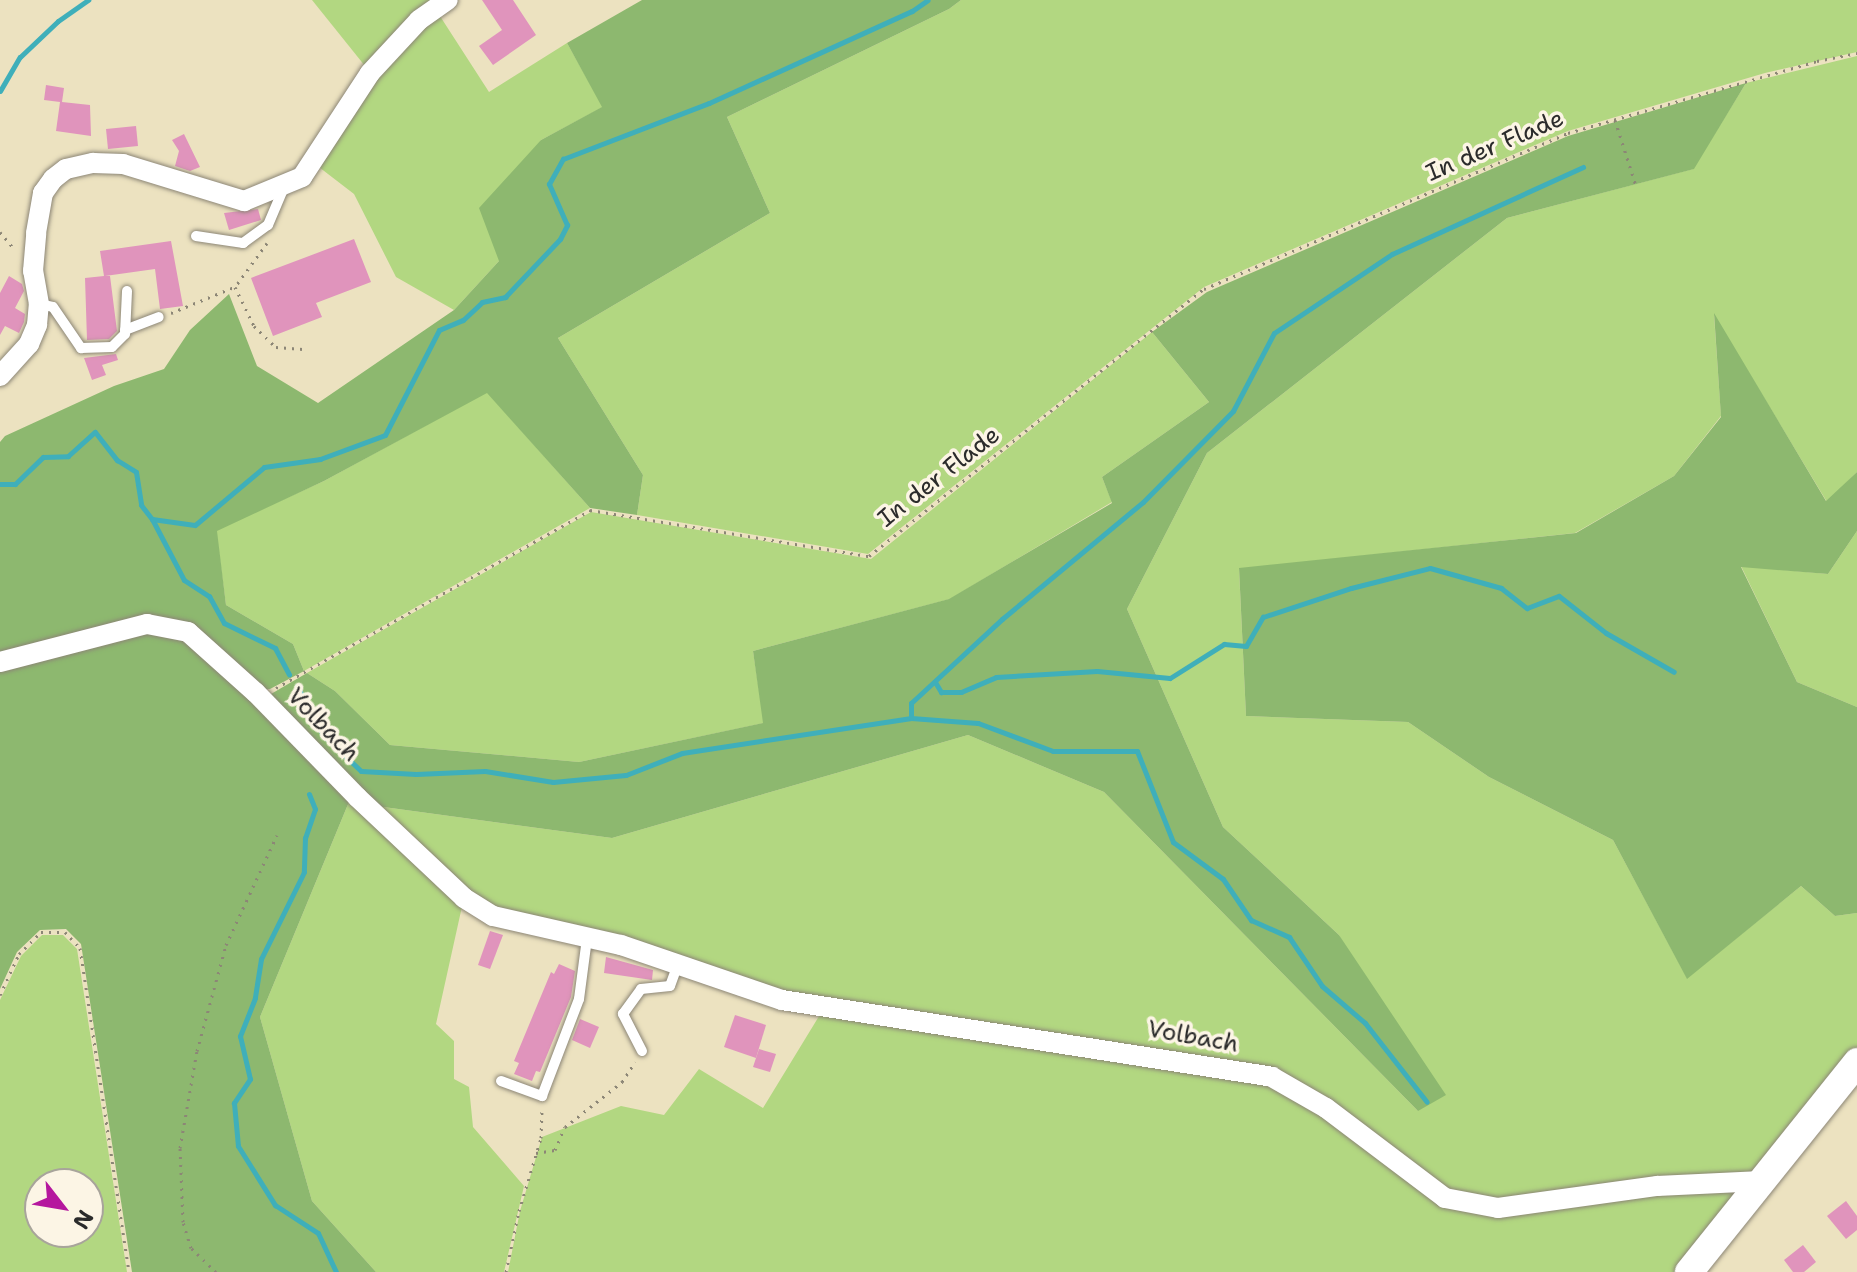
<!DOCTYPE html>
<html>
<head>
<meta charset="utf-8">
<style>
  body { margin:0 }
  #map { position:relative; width:1857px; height:1272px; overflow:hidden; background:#ece2c0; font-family:"Shantell Sans",sans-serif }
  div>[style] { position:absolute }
  .green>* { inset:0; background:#b2d781 }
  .forest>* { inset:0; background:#8db86f }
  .stream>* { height:5px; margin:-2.5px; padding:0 2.5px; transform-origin:2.5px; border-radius:2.5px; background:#3fafba }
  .building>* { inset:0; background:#e094bc }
  .path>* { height:3px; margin-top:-1.5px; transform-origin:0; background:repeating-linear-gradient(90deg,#8c8676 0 2px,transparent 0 8px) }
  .roads { filter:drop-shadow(0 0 2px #8c8676) drop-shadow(0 0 2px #8c8676) }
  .service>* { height:10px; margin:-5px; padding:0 5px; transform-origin:5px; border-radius:5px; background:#fff }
  .minor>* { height:20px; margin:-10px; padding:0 10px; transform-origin:10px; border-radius:10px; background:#fff }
  .secondary>* { height:28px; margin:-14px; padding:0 14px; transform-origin:14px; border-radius:14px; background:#fff }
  span { translate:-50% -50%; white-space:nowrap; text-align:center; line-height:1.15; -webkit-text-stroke:7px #fcf5e5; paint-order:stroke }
  .street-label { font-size:24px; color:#2b2b2b }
  .north { position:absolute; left:24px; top:1168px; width:80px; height:80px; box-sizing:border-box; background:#fcf5e5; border:2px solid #a8a49b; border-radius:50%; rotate:121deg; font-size:22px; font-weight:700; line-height:32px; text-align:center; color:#2b2b2b }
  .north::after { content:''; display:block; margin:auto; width:28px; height:36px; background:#b5179e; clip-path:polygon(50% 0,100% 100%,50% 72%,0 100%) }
</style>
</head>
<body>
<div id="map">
  <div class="green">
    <i style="clip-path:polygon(312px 0,441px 0,369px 71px)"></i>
    <i style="clip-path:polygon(961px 0,1857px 0,1857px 52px,1765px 73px,1568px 131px,1204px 287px,868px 554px,637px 515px,643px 475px,558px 338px,770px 213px,727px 117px,949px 9px)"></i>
    <i style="clip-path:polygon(438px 13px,489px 92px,567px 43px,603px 107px,541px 140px,499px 261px,454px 310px,396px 277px,354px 194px,315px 164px,373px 76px)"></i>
    <i style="clip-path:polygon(1857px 56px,1857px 472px,1827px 502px,1714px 315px,1721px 416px,1674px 476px,1575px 533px,1239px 569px,1246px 716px,1408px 722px,1489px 777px,1613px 840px,1687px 978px,1801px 886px,1835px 916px,1857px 913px,1857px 1057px,1761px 1173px,1495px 1202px,1445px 1194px,1271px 1072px,785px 996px,493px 912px,369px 805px,612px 838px,968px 735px,1104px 792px,1418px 1111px,1339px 935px,1223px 827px,1127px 609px,1207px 453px,1507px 218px,1693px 169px,1746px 83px)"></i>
    <i style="clip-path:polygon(1152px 332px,1209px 402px,1102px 477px,1112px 502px,950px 599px,753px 651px,764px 723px,579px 762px,390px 745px,335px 691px,307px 673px,591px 512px,871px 559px)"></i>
    <i style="clip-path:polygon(487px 392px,590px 508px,304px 671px,293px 644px,226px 605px,216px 530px,324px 481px)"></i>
    <i style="clip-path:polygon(1857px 531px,1857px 707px,1797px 682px,1741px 566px,1828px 574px)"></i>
    <i style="clip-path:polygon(351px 797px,463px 902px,436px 1024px,454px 1041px,454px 1079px,469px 1087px,473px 1127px,524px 1186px,504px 1272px,376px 1272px,312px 1201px,260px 1017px)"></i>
    <i style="clip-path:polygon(evenodd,42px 935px,63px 935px,77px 949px,127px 1272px,0 1272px,0 1000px,21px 956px,42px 935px,40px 1184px,88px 1184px,88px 1232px,40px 1232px,40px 1184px)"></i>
    <i style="clip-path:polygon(824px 1008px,1272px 1080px,1414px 1180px,1499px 1211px,1758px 1180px,1683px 1272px,508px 1272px,520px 1211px,542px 1137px,621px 1106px,664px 1115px,699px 1069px,763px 1108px)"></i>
  </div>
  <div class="forest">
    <i style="clip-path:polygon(642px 0,961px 0,949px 9px,727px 117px,770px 213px,558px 338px,643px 475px,637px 515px,590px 508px,487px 393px,324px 481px,217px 531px,226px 605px,293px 644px,304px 671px,270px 689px,256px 690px,189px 630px,147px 620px,0 658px,0 442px,5px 436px,114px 386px,164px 369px,190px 330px,229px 294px,257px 366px,318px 403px,454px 310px,499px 261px,479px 208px,541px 140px,602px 107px,567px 43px)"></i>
    <i style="clip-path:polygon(1746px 83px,1694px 169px,1507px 218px,1207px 453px,1127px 609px,1223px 827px,1339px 935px,1446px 1095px,1418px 1111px,1104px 792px,968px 735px,612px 838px,369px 805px,259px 694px,271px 694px,307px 673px,335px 691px,390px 745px,579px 762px,763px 723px,753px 651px,949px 599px,1112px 503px,1102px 477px,1209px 402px,1152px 332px,1207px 292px,1568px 136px)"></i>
    <i style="clip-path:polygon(1714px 313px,1826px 501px,1857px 472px,1857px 531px,1828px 574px,1741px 567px,1797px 682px,1857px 707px,1857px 913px,1835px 916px,1801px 886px,1687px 979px,1613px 840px,1489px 777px,1408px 722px,1246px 716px,1239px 568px,1576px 533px,1674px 476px,1721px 417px)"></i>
    <i style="clip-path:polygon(147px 626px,186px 635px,351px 797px,260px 1017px,312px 1201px,376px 1272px,132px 1272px,81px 944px,66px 929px,40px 930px,17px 952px,0 989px,0 664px)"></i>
  </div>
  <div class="stream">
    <i style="left:0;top:91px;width:39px;rotate:-60deg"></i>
    <i style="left:20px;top:57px;width:52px;rotate:-43.5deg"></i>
    <i style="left:58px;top:21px;width:37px;rotate:-35deg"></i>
    <i style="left:0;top:484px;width:15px"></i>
    <i style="left:15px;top:484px;width:39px;rotate:-44deg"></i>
    <i style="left:43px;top:457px;width:25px;rotate:-2deg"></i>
    <i style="left:68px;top:456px;width:36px;rotate:-42deg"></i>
    <i style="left:95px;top:432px;width:36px;rotate:52deg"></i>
    <i style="left:117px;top:460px;width:22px;rotate:32deg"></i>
    <i style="left:136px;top:472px;width:33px;rotate:81deg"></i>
    <i style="left:141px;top:505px;width:18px;rotate:52deg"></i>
    <i style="left:152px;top:519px;width:69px;rotate:62.3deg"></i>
    <i style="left:184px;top:580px;width:30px;rotate:33deg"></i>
    <i style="left:209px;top:596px;width:31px;rotate:61deg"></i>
    <i style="left:224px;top:623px;width:57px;rotate:26.1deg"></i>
    <i style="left:275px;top:648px;width:30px;rotate:62deg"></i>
    <i style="left:152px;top:519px;width:43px;rotate:7.9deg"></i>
    <i style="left:195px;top:525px;width:90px;rotate:-40deg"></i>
    <i style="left:264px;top:467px;width:57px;rotate:-8.1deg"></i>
    <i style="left:320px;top:459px;width:69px;rotate:-20.3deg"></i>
    <i style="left:385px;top:435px;width:118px;rotate:-62.8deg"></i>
    <i style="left:439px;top:330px;width:26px;rotate:-23deg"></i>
    <i style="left:463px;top:320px;width:26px;rotate:-43deg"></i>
    <i style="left:482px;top:302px;width:24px;rotate:-12deg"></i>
    <i style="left:505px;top:297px;width:80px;rotate:-46.5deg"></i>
    <i style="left:560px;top:239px;width:16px;rotate:-63deg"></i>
    <i style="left:567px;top:225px;width:45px;rotate:-113.7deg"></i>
    <i style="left:549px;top:184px;width:29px;rotate:-61deg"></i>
    <i style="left:563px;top:159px;width:156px;rotate:-21deg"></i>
    <i style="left:709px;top:103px;width:223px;rotate:-24.4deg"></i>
    <i style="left:912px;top:11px;width:19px;rotate:-35deg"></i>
    <i style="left:935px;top:682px;width:12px;rotate:59deg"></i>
    <i style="left:941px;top:692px;width:20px"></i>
    <i style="left:961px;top:692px;width:38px;rotate:-23deg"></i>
    <i style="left:996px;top:677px;width:101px;rotate:-3.4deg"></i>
    <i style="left:1097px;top:671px;width:73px;rotate:5.5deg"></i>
    <i style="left:1170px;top:678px;width:64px;rotate:-32.2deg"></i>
    <i style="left:1224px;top:644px;width:22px;rotate:5deg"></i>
    <i style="left:1246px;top:646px;width:34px;rotate:-60deg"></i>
    <i style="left:1263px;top:617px;width:93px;rotate:-18.2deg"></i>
    <i style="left:1351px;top:588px;width:81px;rotate:-14.2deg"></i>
    <i style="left:1430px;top:568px;width:74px;rotate:15.7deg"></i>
    <i style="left:1501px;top:588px;width:33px;rotate:38deg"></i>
    <i style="left:1527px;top:608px;width:34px;rotate:-21deg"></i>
    <i style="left:1559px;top:596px;width:60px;rotate:38.2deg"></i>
    <i style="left:1606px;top:633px;width:78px;rotate:29.8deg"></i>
    <i style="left:297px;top:686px;width:55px;rotate:62deg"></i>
    <i style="left:323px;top:735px;width:52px;rotate:43.5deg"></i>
    <i style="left:361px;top:771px;width:55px;rotate:3.1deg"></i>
    <i style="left:416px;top:774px;width:69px;rotate:-2.5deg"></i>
    <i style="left:485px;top:771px;width:69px;rotate:9.2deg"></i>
    <i style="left:553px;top:782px;width:73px;rotate:-5.5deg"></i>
    <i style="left:626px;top:775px;width:60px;rotate:-21.4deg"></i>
    <i style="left:682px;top:753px;width:232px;rotate:-8.7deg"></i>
    <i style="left:911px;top:718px;width:67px;rotate:4.3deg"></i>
    <i style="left:978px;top:723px;width:80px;rotate:20.5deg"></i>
    <i style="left:1053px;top:751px;width:84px"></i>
    <i style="left:1137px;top:751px;width:98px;rotate:68.4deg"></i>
    <i style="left:1173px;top:842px;width:62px;rotate:36.5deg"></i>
    <i style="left:1223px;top:879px;width:50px;rotate:55.7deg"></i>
    <i style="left:1251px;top:920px;width:42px;rotate:24.1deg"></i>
    <i style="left:1289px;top:937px;width:59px;rotate:56deg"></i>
    <i style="left:1322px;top:986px;width:57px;rotate:40.7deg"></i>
    <i style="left:1365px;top:1023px;width:100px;rotate:51.9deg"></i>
    <i style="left:911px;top:718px;width:15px;rotate:-90deg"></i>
    <i style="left:911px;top:703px;width:124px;rotate:-42.7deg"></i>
    <i style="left:1002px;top:619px;width:183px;rotate:-39.7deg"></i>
    <i style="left:1143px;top:502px;width:128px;rotate:-45.3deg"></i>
    <i style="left:1233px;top:411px;width:88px;rotate:-62.3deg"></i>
    <i style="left:1274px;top:333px;width:142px;rotate:-33.8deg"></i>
    <i style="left:1392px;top:254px;width:210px;rotate:-24.5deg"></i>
    <i style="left:309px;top:794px;width:16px;rotate:68deg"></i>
    <i style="left:315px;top:809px;width:31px;rotate:109deg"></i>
    <i style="left:305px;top:838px;width:34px;rotate:92deg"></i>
    <i style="left:304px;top:872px;width:97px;rotate:116.3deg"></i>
    <i style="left:261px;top:959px;width:39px;rotate:99deg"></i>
    <i style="left:255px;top:998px;width:41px;rotate:111.5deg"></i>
    <i style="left:240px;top:1036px;width:44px;rotate:76.9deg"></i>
    <i style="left:250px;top:1079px;width:29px;rotate:124deg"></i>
    <i style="left:234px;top:1103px;width:43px;rotate:84.7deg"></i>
    <i style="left:238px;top:1146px;width:70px;rotate:57.9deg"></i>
    <i style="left:275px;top:1205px;width:51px;rotate:33.1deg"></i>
    <i style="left:318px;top:1233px;width:43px;rotate:65.2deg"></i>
  </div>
  <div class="building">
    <i style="clip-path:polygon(482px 0,513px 0,536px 35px,493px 65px,479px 46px,502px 30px)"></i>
    <i style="clip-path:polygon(46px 85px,64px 88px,62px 102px,90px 105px,91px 136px,56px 131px,60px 102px,44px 100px)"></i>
    <i style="clip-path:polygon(136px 126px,138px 146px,108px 149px,106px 129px)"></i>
    <i style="clip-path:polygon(184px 134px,200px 167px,190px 171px,175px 166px,179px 151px,172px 140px)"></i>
    <i style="clip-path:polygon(258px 209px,261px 220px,229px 230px,224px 213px)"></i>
    <i style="clip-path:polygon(354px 239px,371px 282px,316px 303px,322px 317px,273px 336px,251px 278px)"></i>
    <i style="clip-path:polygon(171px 241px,183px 306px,160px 309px,155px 269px,105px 276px,110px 276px,117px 331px,109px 339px,87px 340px,85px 278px,104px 276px,100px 251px)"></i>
    <i style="clip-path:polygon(9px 276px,22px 284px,24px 291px,15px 308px,25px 314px,24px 322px,19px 333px,5px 326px,0 335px,0 293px)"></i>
    <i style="clip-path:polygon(116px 354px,118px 360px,102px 365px,106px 375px,92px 380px,84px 358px)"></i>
    <i style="clip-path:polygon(490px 931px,503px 935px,490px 969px,478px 965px)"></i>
    <i style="clip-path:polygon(606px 957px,653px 970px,652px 980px,604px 973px)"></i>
    <i style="clip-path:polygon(559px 964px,575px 971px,571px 997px,540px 1072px,536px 1071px,532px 1081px,514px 1074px,519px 1063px,514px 1061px,551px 972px,554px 974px)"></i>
    <i style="clip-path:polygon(735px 1015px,766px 1025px,756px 1058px,724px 1047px)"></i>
    <i style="clip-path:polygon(580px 1019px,599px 1027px,590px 1048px,572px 1040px)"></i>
    <i style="clip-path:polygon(759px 1049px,776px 1054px,770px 1072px,753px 1067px)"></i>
    <i style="clip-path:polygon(1846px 1201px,1857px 1216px,1857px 1230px,1846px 1239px,1827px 1216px)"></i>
    <i style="clip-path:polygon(1803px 1245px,1816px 1262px,1804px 1272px,1793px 1272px,1784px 1260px)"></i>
  </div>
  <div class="path">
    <i style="left:1615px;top:120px;width:69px;rotate:72.3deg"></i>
    <i style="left:0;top:232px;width:23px;rotate:50deg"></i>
    <i style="left:267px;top:243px;width:54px;rotate:126deg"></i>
    <i style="left:235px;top:287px;width:43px;rotate:64deg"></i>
    <i style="left:254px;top:326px;width:30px;rotate:44deg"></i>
    <i style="left:276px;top:347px;width:27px;rotate:4deg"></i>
    <i style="left:171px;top:313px;width:68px;rotate:-22.4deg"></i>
    <i style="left:276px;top:688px;width:361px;rotate:-29.5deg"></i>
    <i style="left:590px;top:510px;width:283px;rotate:9.4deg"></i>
    <i style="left:869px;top:556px;width:428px;rotate:-38.6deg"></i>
    <i style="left:1204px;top:289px;width:396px;rotate:-23.2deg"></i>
    <i style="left:1568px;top:133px;width:259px;rotate:-16.1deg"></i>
    <i style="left:1817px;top:61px;width:41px;rotate:-11.3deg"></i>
    <i style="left:0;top:995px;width:45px;rotate:-65.1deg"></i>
    <i style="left:19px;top:954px;width:31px;rotate:-45deg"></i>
    <i style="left:41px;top:932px;width:24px"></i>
    <i style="left:65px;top:932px;width:22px;rotate:47deg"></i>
    <i style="left:80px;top:948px;width:328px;rotate:81.4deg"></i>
    <i style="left:536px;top:1153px;width:19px;rotate:-9deg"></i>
    <i style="left:555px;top:1150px;width:25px;rotate:-67deg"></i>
    <i style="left:565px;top:1127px;width:73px;rotate:-38.3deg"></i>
    <i style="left:622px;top:1082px;width:24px;rotate:-57deg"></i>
    <i style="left:216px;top:1272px;width:35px;rotate:-136deg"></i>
    <i style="left:191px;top:1248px;width:27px;rotate:-107deg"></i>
    <i style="left:183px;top:1222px;width:74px;rotate:-92.3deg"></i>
    <i style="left:180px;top:1148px;width:98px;rotate:-80.1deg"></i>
    <i style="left:197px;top:1051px;width:110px;rotate:-74.7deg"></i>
    <i style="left:226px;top:945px;width:121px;rotate:-65.1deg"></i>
    <i style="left:506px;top:1272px;width:62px;rotate:-78deg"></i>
    <i style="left:519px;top:1211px;width:76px;rotate:-73.2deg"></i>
    <i style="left:541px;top:1138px;width:30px;rotate:-88deg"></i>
  </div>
  <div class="roads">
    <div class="service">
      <i style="left:196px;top:236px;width:48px;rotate:8.5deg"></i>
      <i style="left:243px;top:243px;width:31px;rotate:-36deg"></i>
      <i style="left:268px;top:225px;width:43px;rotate:-67deg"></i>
      <i style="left:39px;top:304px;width:14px;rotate:12deg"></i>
      <i style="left:53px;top:307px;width:50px;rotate:55.7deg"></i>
      <i style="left:81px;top:348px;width:31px;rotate:-2deg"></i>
      <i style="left:112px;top:347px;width:18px;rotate:-45deg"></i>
      <i style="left:125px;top:334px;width:43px;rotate:-87.3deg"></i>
      <i style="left:125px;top:330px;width:36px;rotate:-21deg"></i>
      <i style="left:642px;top:1051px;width:42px;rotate:-117.2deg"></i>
      <i style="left:623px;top:1014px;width:31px;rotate:-54deg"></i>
      <i style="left:641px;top:989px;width:29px;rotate:-6deg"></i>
      <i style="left:670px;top:986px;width:23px;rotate:-70deg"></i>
      <i style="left:501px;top:1081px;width:44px;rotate:20.1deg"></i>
      <i style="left:542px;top:1096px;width:104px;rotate:-69.1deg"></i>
      <i style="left:579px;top:999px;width:62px;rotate:-82.5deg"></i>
    </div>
    <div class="minor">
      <i style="left:0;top:376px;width:43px;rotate:-47.8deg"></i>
      <i style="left:29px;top:344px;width:21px;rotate:-67deg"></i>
      <i style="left:37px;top:325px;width:21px;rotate:-85deg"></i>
      <i style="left:39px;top:304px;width:34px;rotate:-100deg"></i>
      <i style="left:33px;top:271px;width:38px;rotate:-85deg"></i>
      <i style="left:36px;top:233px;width:41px;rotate:-80.1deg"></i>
      <i style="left:43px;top:193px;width:17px;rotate:-54deg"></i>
      <i style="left:53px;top:179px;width:16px;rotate:-38deg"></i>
      <i style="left:66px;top:169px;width:28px;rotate:-13deg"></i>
      <i style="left:93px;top:163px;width:30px;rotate:2deg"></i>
      <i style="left:123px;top:164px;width:127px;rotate:17deg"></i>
      <i style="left:244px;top:201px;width:63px;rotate:-22.5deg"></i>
      <i style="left:302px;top:177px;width:124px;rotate:-56.8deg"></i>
      <i style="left:370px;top:73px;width:72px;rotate:-47.2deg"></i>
      <i style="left:419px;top:20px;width:35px;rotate:-35deg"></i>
      <i style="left:0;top:662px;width:152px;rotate:-14.5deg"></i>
      <i style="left:147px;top:624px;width:42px;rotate:11deg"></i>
      <i style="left:188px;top:632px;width:91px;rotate:41.9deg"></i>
      <i style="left:256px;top:693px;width:145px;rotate:45.8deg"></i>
      <i style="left:357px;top:797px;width:147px;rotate:43.3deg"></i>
      <i style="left:464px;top:898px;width:34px;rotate:32deg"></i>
      <i style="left:493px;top:916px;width:131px;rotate:12.8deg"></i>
      <i style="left:621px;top:945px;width:170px;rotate:18.9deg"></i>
      <i style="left:782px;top:1000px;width:496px;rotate:8.9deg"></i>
      <i style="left:1272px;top:1077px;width:62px;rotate:29.9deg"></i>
      <i style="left:1326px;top:1108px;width:149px;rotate:37.1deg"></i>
      <i style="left:1445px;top:1198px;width:54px;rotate:10.7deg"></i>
      <i style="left:1498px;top:1208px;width:161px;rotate:-7.9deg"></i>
      <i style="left:1657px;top:1186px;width:105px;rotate:-2.7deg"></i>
    </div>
    <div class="secondary">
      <i style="left:1689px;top:1272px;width:269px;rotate:-51.3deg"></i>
    </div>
  </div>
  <div class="street-label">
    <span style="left:1495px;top:146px;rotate:-23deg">In der Flade</span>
    <span style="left:939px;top:477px;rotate:-38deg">In der Flade</span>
    <span style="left:323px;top:725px;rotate:46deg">Volbach</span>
    <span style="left:1193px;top:1037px;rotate:10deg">Volbach</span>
  </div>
  <div class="north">N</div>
</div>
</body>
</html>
